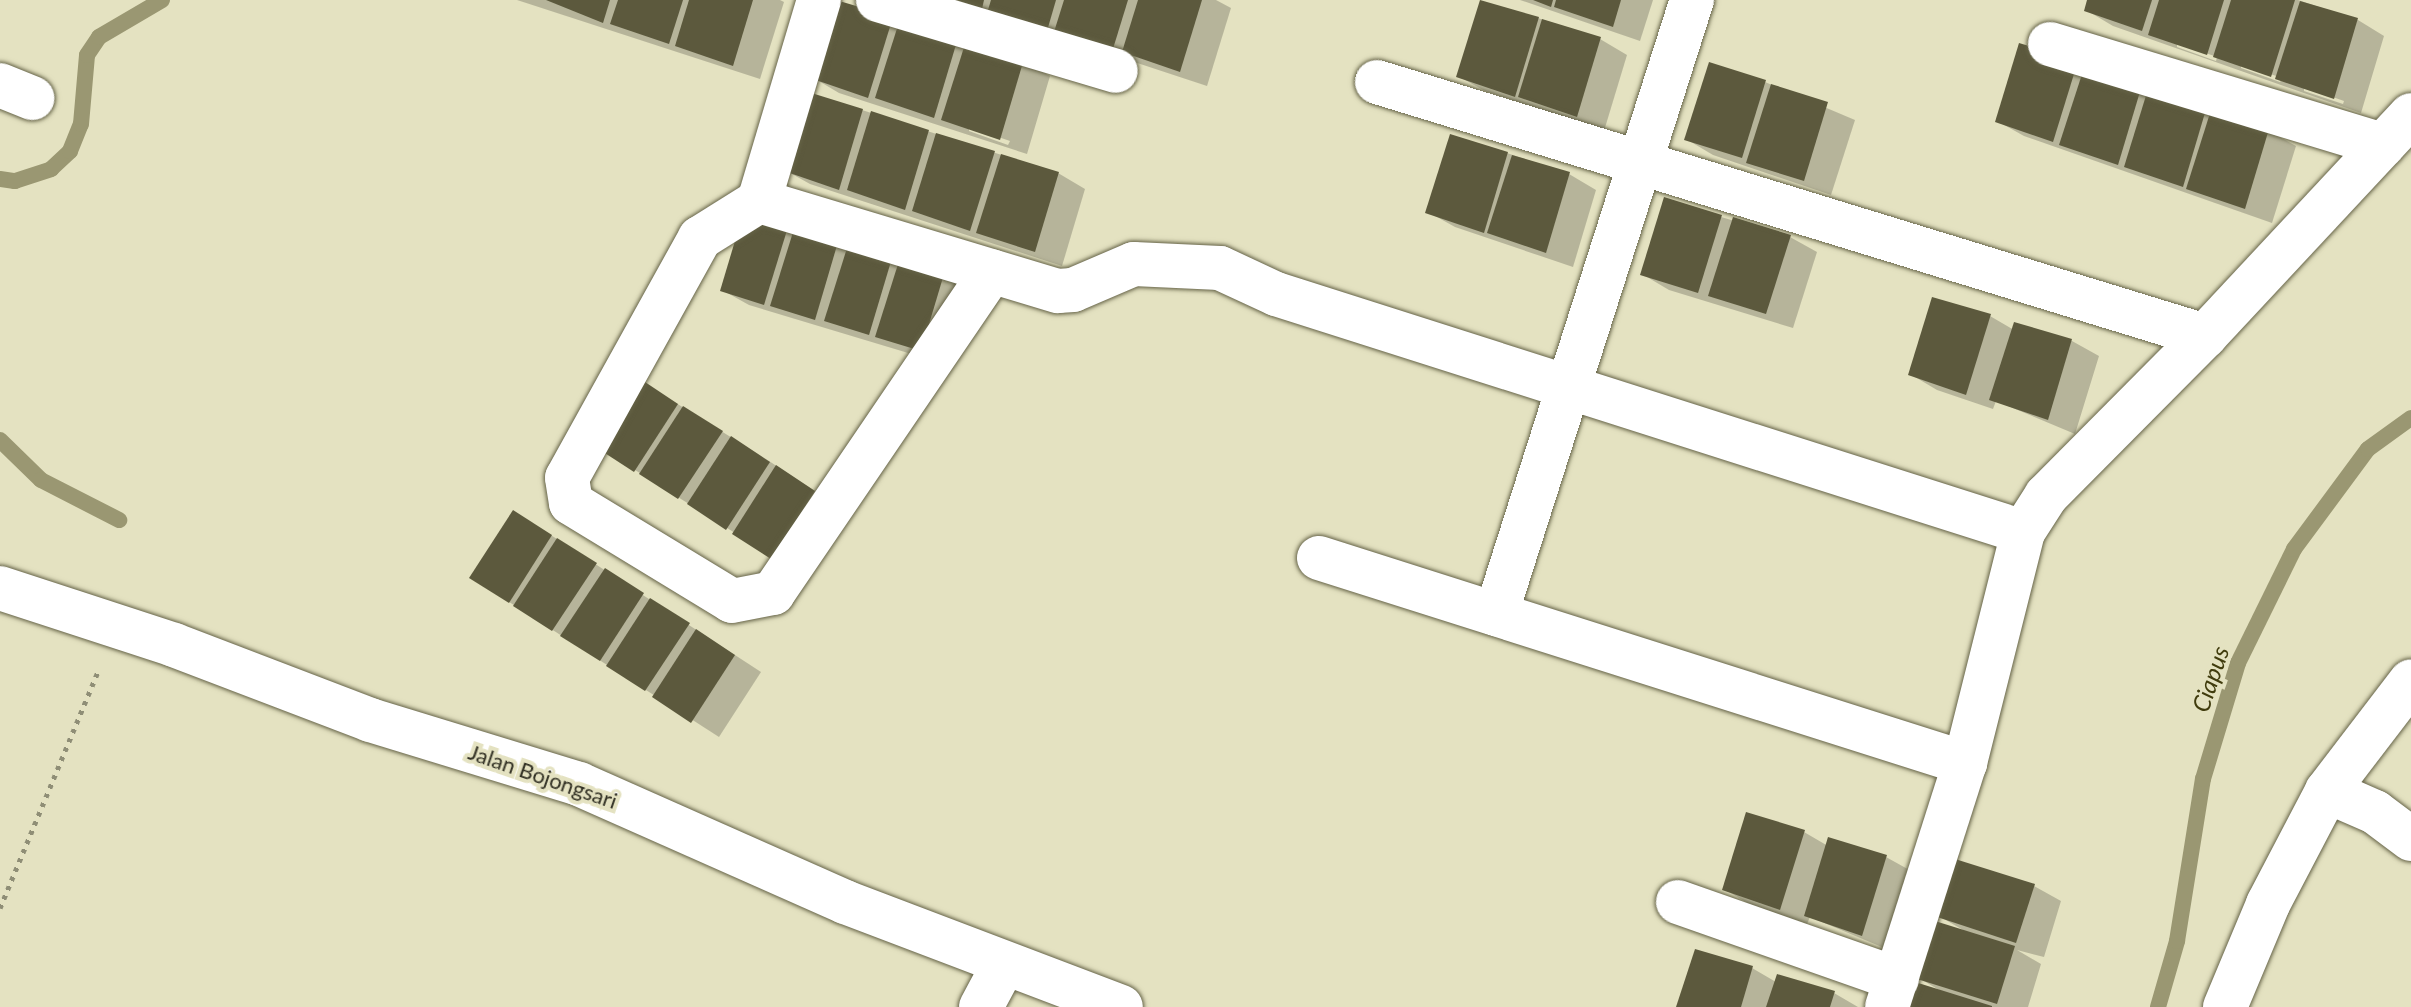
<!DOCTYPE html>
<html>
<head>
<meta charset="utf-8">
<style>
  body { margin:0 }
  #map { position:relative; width:2411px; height:1007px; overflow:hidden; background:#e4e2c1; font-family:Lato,sans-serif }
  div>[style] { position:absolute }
  .shadow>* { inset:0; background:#0003 }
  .stream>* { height:16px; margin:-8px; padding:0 8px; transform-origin:8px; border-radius:8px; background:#9a9772 }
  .building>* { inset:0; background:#5c593d }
  .path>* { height:5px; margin-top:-2.5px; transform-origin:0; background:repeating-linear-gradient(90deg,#8f8e76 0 4px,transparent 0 10px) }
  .roads { filter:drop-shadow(0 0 2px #656347) drop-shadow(0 0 2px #656347) }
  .minor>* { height:44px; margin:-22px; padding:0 22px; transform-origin:22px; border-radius:22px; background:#fff }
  span { translate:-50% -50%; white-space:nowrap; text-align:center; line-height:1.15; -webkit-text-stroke:8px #e4e2c1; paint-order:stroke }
  .street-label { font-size:22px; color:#323124 }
  .water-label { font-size:24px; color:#403c0d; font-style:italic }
</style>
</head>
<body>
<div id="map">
  <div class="shadow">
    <i style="clip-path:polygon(517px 0,780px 0,784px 2px,760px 79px)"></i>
    <i style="clip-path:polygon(946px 0,1216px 0,1231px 8px,1207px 86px)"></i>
    <i style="clip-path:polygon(1520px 0,1653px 0,1640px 41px)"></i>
    <i style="clip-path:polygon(evenodd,2089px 0,2298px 0,2358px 20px,2384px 36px,2361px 113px,2113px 26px,2086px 10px,2089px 0,2177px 43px,2217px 57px,2216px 61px,2177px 47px,2177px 43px,2089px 0,2241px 64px,2282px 78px,2280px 82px,2241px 68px,2241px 64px,2089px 0,2304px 87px,2344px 101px,2343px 104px,2304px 91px,2304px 87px)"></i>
    <i style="clip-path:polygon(evenodd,835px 2px,1023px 61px,1050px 76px,1027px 154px,839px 93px,812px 77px,835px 2px,969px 127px,1010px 141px,1008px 145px,969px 131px,969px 127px)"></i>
    <i style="clip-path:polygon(1538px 18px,1600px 39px,1627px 55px,1604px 131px,1485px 91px,1458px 76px)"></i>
    <i style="clip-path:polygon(2020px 46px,2269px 131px,2296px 146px,2272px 223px,2024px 136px,1997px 121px)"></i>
    <i style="clip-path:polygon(1765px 82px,1855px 120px,1831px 195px,1713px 155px,1686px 139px)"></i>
    <i style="clip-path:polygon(862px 110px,1058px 173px,1085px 189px,1062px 266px,810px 184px,783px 169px)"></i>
    <i style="clip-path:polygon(1507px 153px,1569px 174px,1596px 190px,1573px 267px,1455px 227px,1428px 212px)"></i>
    <i style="clip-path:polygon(744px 216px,943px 276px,970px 292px,948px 365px,749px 305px,722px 290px)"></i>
    <i style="clip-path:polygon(1721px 217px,1790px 237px,1817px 252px,1793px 328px,1669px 290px,1642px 274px)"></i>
    <i style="clip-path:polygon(1990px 316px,2014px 330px,2016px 324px,2072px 341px,2099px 356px,2075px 434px,1996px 401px,1993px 409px,1937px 390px,1910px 374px)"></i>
    <i style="clip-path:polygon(639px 380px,758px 454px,841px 508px,735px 533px,635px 470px,597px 445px)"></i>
    <i style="clip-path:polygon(540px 528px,761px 672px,719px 737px,472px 578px)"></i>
    <i style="clip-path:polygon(1804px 832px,1828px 846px,1886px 857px,1913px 872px,1889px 950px,1810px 917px,1807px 924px,1751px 905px,1724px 889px)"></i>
    <i style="clip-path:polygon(2034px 886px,2061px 901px,2044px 957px,2017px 950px,2041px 964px,2028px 1007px,1909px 1007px,1939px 990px,1919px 978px,1963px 930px,1939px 916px)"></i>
    <i style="clip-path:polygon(1752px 968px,1776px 982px,1834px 993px,1858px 1007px,1678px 1007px)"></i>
  </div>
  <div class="stream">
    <i style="left:0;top:179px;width:15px;rotate:8deg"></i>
    <i style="left:15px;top:181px;width:38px;rotate:-18deg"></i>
    <i style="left:51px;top:169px;width:26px;rotate:-43deg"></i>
    <i style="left:70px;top:151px;width:29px;rotate:-68deg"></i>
    <i style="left:81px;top:124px;width:69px;rotate:-85deg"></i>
    <i style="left:87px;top:55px;width:22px;rotate:-56deg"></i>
    <i style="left:99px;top:37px;width:73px;rotate:-30.4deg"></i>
    <i style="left:0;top:440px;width:57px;rotate:44.3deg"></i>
    <i style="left:41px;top:480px;width:88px;rotate:27.1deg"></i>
    <i style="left:2158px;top:1007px;width:69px;rotate:-73.9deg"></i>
    <i style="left:2177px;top:941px;width:164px;rotate:-80.9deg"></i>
    <i style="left:2203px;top:779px;width:121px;rotate:-73.2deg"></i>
    <i style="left:2238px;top:663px;width:127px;rotate:-63.8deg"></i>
    <i style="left:2294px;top:549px;width:124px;rotate:-53.5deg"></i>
    <i style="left:2368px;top:449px;width:53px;rotate:-35.8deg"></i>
  </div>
  <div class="building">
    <i style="clip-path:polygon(546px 0,610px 0,603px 23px)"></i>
    <i style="clip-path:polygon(618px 0,683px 0,669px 44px,610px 24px)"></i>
    <i style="clip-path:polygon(689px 0,753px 0,733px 66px,675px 46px)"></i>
    <i style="clip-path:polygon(836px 0,893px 17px,868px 98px,810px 78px)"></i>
    <i style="clip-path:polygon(957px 0,984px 0,982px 9px)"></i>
    <i style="clip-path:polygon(991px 0,1056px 0,1047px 31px,988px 10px)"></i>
    <i style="clip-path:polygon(1064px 0,1128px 0,1112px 52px,1054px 32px)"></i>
    <i style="clip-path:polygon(1138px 0,1202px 0,1180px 72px,1122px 52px)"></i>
    <i style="clip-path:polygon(1480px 0,1539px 17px,1515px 97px,1456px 77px)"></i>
    <i style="clip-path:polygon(1533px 0,1553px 0,1551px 7px)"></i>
    <i style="clip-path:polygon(1556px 0,1621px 0,1613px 27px,1554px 7px)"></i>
    <i style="clip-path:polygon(2087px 0,2152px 0,2142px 31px,2084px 11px)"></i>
    <i style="clip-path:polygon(2159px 0,2224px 0,2207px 55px,2148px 35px)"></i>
    <i style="clip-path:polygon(2231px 0,2295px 0,2271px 77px,2213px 57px)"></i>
    <i style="clip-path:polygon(2300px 1px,2358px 18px,2334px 99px,2275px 79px)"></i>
    <i style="clip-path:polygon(900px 19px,958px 38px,934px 118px,875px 98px)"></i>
    <i style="clip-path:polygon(1542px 19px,1601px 37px,1577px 117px,1518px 97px)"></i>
    <i style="clip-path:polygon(966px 41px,1024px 59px,1000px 140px,941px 120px)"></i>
    <i style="clip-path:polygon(2019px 43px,2078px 61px,2053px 142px,1995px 122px)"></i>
    <i style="clip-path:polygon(1709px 62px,1766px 80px,1742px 158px,1684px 140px)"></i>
    <i style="clip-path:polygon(2084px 68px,2142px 85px,2118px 165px,2059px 145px)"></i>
    <i style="clip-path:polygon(1771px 84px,1828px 102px,1804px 181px,1746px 163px)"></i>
    <i style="clip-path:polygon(2148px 89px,2207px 106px,2183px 187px,2124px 167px)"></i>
    <i style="clip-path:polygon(805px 91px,863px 109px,839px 190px,781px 170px)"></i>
    <i style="clip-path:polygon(2211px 110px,2269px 129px,2245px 209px,2186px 189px)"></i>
    <i style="clip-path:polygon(871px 111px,929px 130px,905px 210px,847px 190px)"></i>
    <i style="clip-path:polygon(936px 133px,995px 151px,970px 231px,912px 211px)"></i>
    <i style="clip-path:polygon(1450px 134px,1508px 152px,1484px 233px,1425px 213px)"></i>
    <i style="clip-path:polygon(1001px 154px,1059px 172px,1035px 252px,976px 233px)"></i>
    <i style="clip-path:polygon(1512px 155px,1570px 172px,1546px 253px,1487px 233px)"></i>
    <i style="clip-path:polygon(1664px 197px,1722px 215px,1698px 293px,1640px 275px)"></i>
    <i style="clip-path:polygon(743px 214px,788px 227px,764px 305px,720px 291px)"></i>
    <i style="clip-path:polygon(1733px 217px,1791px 235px,1766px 314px,1708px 296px)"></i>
    <i style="clip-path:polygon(794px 229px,838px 242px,815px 320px,770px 306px)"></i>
    <i style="clip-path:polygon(848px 245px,892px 258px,869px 335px,824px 321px)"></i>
    <i style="clip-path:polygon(899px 261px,944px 274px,921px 351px,875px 337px)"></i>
    <i style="clip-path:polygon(1932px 297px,1991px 314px,1966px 395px,1908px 375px)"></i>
    <i style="clip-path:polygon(2014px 322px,2072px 339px,2048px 420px,1989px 400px)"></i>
    <i style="clip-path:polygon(639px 378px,678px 404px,634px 472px,594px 446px)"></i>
    <i style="clip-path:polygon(683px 406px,723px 431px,678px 499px,639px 474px)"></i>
    <i style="clip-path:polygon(731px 436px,770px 462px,726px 530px,687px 504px)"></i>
    <i style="clip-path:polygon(776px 465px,815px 491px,771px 559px,732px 534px)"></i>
    <i style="clip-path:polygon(513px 510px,552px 535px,509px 603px,469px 578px)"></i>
    <i style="clip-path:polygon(557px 538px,597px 563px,552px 631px,513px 606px)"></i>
    <i style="clip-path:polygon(605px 568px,644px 593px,600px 661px,560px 636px)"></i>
    <i style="clip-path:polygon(650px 598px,690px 623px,645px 691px,606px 666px)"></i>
    <i style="clip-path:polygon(696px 629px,735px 655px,691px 723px,652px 697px)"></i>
    <i style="clip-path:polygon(1746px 812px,1805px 830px,1780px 910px,1722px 890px)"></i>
    <i style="clip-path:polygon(1828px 837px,1887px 855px,1862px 936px,1804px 916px)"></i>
    <i style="clip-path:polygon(1955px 859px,2035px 884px,2016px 943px,1937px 917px)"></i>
    <i style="clip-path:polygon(1935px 921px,2015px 946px,1997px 1004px,1917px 979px)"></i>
    <i style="clip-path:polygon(1695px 949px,1753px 966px,1741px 1007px,1676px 1007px)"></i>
    <i style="clip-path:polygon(1777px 974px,1835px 991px,1830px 1007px,1766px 1007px)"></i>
    <i style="clip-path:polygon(1915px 982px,1992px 1006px,1992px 1007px,1907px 1007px)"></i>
  </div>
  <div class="path">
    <i style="left:0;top:908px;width:259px;rotate:-67.5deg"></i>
  </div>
  <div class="roads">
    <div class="minor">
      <i style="left:819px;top:0;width:210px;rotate:106.6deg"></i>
      <i style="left:759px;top:201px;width:70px;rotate:147.9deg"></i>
      <i style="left:700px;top:238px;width:274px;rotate:119deg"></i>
      <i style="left:567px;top:478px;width:25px;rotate:81deg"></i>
      <i style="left:571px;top:503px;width:188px;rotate:31.3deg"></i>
      <i style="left:732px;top:601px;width:42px;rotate:-11deg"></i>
      <i style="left:773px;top:593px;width:389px;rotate:-55.8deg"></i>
      <i style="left:878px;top:0;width:248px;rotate:16.6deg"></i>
      <i style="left:2050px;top:44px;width:348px;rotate:16.9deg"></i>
      <i style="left:1377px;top:82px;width:866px;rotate:17.05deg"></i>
      <i style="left:0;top:85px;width:35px;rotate:22deg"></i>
      <i style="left:759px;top:201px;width:312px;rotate:16.8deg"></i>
      <i style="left:1058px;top:291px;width:15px;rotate:-4deg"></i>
      <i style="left:1073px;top:290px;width:66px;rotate:-23.1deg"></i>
      <i style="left:1134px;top:264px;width:86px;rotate:2.7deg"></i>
      <i style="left:1220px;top:268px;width:62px;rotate:24.9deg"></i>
      <i style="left:1276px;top:294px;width:784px;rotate:17.67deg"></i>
      <i style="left:1319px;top:558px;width:678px;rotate:17.61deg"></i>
      <i style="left:0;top:588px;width:183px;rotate:18.1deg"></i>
      <i style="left:174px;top:645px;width:210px;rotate:20.9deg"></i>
      <i style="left:370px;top:720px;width:219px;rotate:17deg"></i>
      <i style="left:579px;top:784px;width:291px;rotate:23.9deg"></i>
      <i style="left:845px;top:902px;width:295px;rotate:20.8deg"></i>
      <i style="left:1496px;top:614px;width:645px;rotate:-72.3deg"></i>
      <i style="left:2327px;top:791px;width:52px;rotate:23.6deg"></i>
      <i style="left:2375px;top:812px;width:45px;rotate:36.9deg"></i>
      <i style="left:1678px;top:902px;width:232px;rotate:19.4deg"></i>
      <i style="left:981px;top:1007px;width:49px;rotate:-61.9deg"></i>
      <i style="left:1887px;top:1007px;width:256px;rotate:-72.3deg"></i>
      <i style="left:1965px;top:763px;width:238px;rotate:-75.9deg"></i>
      <i style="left:2023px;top:532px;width:43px;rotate:-57.4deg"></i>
      <i style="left:2046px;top:496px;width:226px;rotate:-45.2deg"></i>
      <i style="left:2205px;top:336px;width:302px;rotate:-47deg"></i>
      <i style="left:2225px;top:1007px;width:112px;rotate:-67.3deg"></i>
      <i style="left:2268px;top:904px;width:127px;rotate:-62.4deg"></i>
      <i style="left:2327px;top:791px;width:138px;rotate:-52.6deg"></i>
    </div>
  </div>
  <div class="street-label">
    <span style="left:543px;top:776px;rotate:19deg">Jalan Bojongsari</span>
  </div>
  <div class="water-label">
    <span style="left:2210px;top:679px;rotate:-71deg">Ciapus</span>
  </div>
</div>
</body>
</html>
